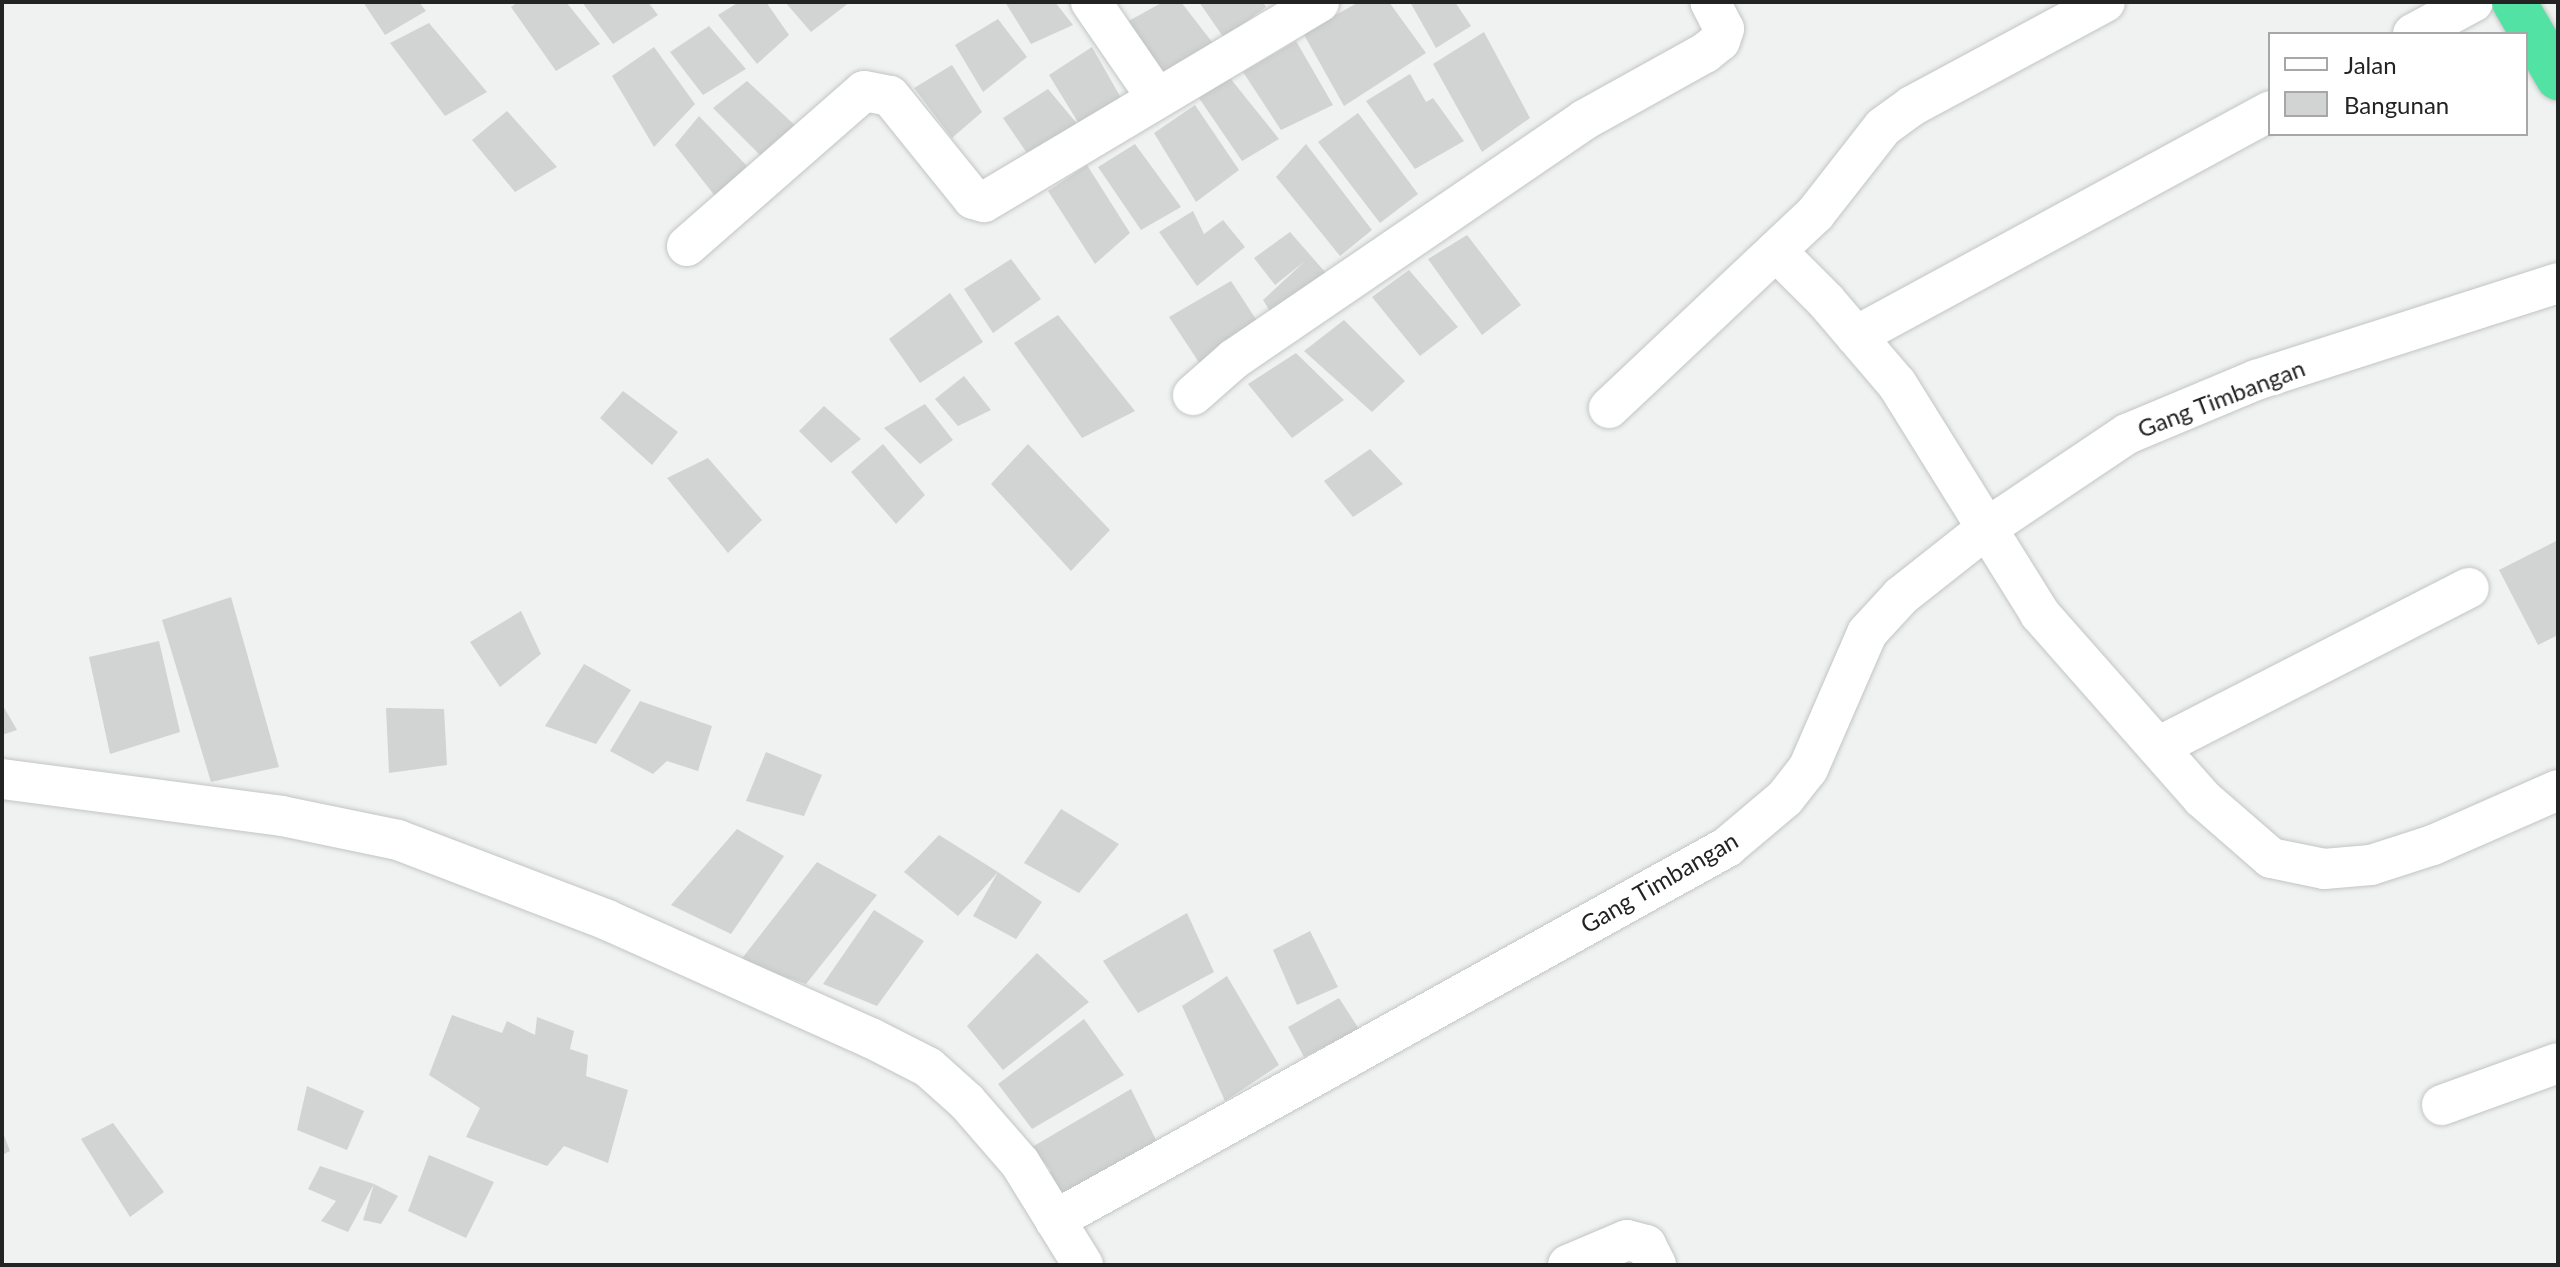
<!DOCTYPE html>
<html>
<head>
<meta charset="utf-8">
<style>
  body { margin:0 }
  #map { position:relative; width:2560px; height:1267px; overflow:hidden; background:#eff2f0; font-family:Lato,sans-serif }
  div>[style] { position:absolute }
  .building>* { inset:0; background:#d1d4d2 }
  .roads { filter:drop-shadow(0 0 2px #c2c5c3) drop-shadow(0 0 2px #c2c5c3) }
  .minor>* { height:40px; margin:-20px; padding:0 20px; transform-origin:20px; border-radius:20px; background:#fff }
  .trunk>* { height:44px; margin:-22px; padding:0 22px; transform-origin:22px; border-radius:22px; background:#52e2a4 }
  span { translate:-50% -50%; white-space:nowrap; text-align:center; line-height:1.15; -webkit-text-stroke:8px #fff; paint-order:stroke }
  .street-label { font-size:24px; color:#222322 }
  .frame { position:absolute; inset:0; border:4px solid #222322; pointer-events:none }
  .legend { position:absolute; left:2268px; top:32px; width:260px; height:104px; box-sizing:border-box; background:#fff; border:2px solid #a7a7a7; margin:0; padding:10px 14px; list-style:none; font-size:24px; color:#222322 }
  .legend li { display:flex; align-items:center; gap:16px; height:40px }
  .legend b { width:40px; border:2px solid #a7a7a7 }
</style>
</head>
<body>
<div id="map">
  <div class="building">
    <i style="clip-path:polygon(363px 2px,419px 2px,426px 11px,385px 35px)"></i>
    <i style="clip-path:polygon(518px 2px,566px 2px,600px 44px,556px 71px,511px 7px)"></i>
    <i style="clip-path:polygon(582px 2px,648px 2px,658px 15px,613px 44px)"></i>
    <i style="clip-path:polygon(739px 2px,766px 2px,789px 35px,757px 64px,718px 15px)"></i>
    <i style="clip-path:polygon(785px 2px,850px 2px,811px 32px)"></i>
    <i style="clip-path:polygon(1005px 2px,1055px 2px,1073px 25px,1031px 44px)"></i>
    <i style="clip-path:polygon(1163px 2px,1181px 2px,1216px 47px,1165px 83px,1125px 23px)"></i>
    <i style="clip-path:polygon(1199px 2px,1263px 2px,1266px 7px,1224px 38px)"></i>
    <i style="clip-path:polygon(1359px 2px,1389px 2px,1426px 53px,1344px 106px,1303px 33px)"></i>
    <i style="clip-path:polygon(1410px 2px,1455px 2px,1471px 26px,1436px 48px)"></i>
    <i style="clip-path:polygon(998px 19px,1027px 57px,983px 92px,955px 45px)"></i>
    <i style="clip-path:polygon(429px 23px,487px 92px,445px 116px,390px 43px)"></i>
    <i style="clip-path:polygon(709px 26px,746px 69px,703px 95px,670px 52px)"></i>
    <i style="clip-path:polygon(1484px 32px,1530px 118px,1482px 152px,1433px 64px)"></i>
    <i style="clip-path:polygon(1296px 41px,1333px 105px,1281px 130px,1243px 72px)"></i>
    <i style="clip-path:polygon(654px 47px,695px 104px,654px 147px,612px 76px)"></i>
    <i style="clip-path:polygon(1092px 47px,1125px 105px,1084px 132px,1049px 75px)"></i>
    <i style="clip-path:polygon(952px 65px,982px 112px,952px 138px,914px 88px)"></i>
    <i style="clip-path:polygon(1410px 74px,1426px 102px,1433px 98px,1464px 141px,1415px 169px,1366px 101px)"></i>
    <i style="clip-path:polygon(1230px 78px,1279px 139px,1242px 161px,1199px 98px)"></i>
    <i style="clip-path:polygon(747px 81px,799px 129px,767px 162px,713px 108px)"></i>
    <i style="clip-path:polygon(1048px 89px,1084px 132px,1031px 159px,1003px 118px)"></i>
    <i style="clip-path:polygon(1195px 105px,1239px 170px,1196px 202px,1154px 133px)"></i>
    <i style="clip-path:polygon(507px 111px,557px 167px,515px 192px,472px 140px)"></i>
    <i style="clip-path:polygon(1358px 113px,1418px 194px,1380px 223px,1318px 142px)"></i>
    <i style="clip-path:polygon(699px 116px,747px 166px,715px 196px,675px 145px)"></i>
    <i style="clip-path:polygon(1135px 144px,1181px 207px,1141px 230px,1098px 167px)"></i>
    <i style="clip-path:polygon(1306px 144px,1372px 230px,1340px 256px,1276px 177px)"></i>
    <i style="clip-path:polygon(1087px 165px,1130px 233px,1095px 264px,1048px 191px)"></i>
    <i style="clip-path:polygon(1193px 211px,1204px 234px,1223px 220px,1245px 247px,1197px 286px,1159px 232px)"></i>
    <i style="clip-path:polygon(1290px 232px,1332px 280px,1277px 322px,1263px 300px,1305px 261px,1275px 285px,1254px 258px)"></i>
    <i style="clip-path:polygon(1467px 235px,1521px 305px,1482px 335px,1428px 259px)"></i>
    <i style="clip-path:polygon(1011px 259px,1041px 299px,993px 333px,964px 289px)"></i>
    <i style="clip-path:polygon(1409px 270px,1458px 327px,1420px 356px,1372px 297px)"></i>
    <i style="clip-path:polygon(1231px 281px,1261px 327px,1204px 370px,1169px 317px)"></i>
    <i style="clip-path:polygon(950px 293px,983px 342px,920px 383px,889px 339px)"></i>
    <i style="clip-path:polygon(1058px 315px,1135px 411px,1082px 438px,1014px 343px)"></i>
    <i style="clip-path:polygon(1344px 320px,1405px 381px,1372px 412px,1304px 351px)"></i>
    <i style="clip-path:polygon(1296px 353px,1344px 400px,1292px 438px,1248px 384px)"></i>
    <i style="clip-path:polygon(964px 376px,991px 410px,958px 426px,935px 399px)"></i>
    <i style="clip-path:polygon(623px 391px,678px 432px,652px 465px,600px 418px)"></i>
    <i style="clip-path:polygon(925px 404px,953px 440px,920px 464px,884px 428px)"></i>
    <i style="clip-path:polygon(824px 406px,861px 439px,831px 463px,799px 431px)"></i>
    <i style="clip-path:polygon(883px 444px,925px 495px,896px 524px,851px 472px)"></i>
    <i style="clip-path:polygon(1028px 444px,1110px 530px,1071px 571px,991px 484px)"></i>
    <i style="clip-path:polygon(1370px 449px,1403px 484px,1353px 517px,1324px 481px)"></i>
    <i style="clip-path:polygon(708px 458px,762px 520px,728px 553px,667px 478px)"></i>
    <i style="clip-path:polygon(2558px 540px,2558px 635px,2538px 645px,2499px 570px)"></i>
    <i style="clip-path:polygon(231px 597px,279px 767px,211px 782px,162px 620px)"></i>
    <i style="clip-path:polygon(521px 611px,541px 654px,500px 687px,470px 642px)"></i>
    <i style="clip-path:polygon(159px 641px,180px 732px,110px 754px,89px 657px)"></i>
    <i style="clip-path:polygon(584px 664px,631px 690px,596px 744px,545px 726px)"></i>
    <i style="clip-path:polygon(640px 701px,712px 726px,698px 771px,667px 761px,653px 774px,610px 751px)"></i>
    <i style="clip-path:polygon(2px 704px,17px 730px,2px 735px)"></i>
    <i style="clip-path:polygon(386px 708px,444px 709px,447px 765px,389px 773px)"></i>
    <i style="clip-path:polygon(766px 752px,822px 775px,804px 816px,746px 801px)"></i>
    <i style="clip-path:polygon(1061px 809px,1119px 844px,1079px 893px,1024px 863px)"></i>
    <i style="clip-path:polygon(737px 829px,784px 856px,731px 934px,671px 905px)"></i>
    <i style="clip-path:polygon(939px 835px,998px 872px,1042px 902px,1016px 939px,973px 916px,998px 872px,958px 916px,904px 872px)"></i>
    <i style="clip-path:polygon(817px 862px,877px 895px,806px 984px,740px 961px)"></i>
    <i style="clip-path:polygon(874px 910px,924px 941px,877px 1006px,823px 984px)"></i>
    <i style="clip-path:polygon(1187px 913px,1214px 972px,1138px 1013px,1103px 961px)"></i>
    <i style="clip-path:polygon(1310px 931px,1338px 987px,1297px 1005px,1273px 950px)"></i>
    <i style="clip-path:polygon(1037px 953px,1089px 1002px,1003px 1070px,967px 1026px)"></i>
    <i style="clip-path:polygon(1227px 976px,1279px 1065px,1225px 1101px,1182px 1006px)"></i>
    <i style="clip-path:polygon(1339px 998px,1359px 1029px,1304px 1057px,1288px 1027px)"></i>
    <i style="clip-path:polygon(452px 1015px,502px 1033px,507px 1021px,535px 1035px,537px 1017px,574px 1031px,570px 1049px,588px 1055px,586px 1076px,628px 1090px,608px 1163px,564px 1146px,547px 1166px,466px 1137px,480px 1108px,429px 1075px)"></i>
    <i style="clip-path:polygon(1084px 1019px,1124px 1075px,1032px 1129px,998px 1084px)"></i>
    <i style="clip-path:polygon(307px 1086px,364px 1111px,347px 1150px,297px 1130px)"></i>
    <i style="clip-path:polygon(1131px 1089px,1160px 1148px,1057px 1208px,1038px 1179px,1051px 1171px,1032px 1147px)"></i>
    <i style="clip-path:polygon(113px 1123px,164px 1192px,130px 1217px,81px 1139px)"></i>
    <i style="clip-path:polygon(2px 1130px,10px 1151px,2px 1155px)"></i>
    <i style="clip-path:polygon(429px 1155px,494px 1182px,466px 1238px,408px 1211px)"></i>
    <i style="clip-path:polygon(320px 1166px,374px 1184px,398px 1196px,381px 1224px,363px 1220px,374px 1184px,348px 1232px,321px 1221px,336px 1201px,308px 1189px)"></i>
  </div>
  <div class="roads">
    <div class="minor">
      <i style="left:1091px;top:2px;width:116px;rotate:55.5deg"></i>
      <i style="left:2413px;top:34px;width:68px;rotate:-28.1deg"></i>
      <i style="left:687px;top:246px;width:235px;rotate:-41.2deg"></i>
      <i style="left:864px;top:91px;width:26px;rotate:11deg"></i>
      <i style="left:890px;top:96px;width:132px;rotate:51.1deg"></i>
      <i style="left:973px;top:199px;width:11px;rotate:15deg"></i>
      <i style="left:984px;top:202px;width:390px;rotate:-30.8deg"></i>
      <i style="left:1776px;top:251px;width:71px;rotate:45deg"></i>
      <i style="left:1826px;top:301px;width:109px;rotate:49.5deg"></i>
      <i style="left:1897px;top:384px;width:271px;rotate:58.1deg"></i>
      <i style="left:2040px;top:614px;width:245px;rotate:48.6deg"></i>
      <i style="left:2202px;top:798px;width:91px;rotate:41deg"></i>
      <i style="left:2271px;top:858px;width:54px;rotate:11.7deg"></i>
      <i style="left:2324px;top:869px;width:47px;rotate:-4.9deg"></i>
      <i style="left:2371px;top:865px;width:65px;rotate:-17.9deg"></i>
      <i style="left:2433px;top:845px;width:137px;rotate:-23.7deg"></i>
      <i style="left:1856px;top:336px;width:471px;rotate:-28.5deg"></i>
      <i style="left:1193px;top:395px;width:55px;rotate:-41.3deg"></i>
      <i style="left:1234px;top:359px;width:424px;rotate:-34.3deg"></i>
      <i style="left:1584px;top:120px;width:138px;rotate:-29deg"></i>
      <i style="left:1705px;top:53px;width:19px;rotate:-39deg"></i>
      <i style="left:1720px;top:41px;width:13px;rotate:-72deg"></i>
      <i style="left:1724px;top:29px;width:30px;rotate:-117deg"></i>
      <i style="left:1609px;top:408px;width:283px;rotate:-43.3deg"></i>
      <i style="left:1815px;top:214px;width:110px;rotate:-52deg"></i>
      <i style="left:1883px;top:127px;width:36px;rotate:-36deg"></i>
      <i style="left:1912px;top:106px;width:219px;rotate:-28.3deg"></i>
      <i style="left:2158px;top:747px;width:349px;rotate:-27.1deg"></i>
      <i style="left:2px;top:779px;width:282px;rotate:7.5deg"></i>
      <i style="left:282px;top:816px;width:118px;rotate:11.7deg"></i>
      <i style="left:398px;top:840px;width:224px;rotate:20.9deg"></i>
      <i style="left:607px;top:920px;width:289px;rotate:24.1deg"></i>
      <i style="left:871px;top:1038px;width:64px;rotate:27deg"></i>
      <i style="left:928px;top:1067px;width:52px;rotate:41.9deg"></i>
      <i style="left:967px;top:1102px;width:81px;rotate:49deg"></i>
      <i style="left:1020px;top:1163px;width:120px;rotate:58.3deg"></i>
      <i style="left:2442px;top:1105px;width:123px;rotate:-19.9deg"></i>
      <i style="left:1055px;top:1220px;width:769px;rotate:-29.03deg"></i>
      <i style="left:1727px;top:847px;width:76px;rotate:-40.2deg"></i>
      <i style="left:1785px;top:798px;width:37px;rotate:-52deg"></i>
      <i style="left:1808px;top:769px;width:148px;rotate:-66.5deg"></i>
      <i style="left:1867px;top:633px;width:50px;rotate:-47.4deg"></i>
      <i style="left:1901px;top:596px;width:110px;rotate:-38.3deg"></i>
      <i style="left:1987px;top:528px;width:169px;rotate:-33.9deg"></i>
      <i style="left:2127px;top:434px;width:140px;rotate:-22.7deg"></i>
      <i style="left:2256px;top:380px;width:317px;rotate:-17.8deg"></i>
      <i style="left:1568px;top:1265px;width:64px;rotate:-23deg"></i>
      <i style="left:1627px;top:1240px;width:20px;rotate:15deg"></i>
      <i style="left:1646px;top:1245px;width:22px;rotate:63deg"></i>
    </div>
    <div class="trunk">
      <i style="left:2514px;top:2px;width:88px;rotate:59.9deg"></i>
    </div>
  </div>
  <div class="street-label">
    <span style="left:2221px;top:398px;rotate:-21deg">Gang Timbangan</span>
    <span style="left:1659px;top:882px;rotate:-30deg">Gang Timbangan</span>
  </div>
  <div class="frame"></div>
  <ul class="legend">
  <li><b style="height:10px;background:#fff"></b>Jalan</li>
  <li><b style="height:22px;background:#d1d4d2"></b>Bangunan</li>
  </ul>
</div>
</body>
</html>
